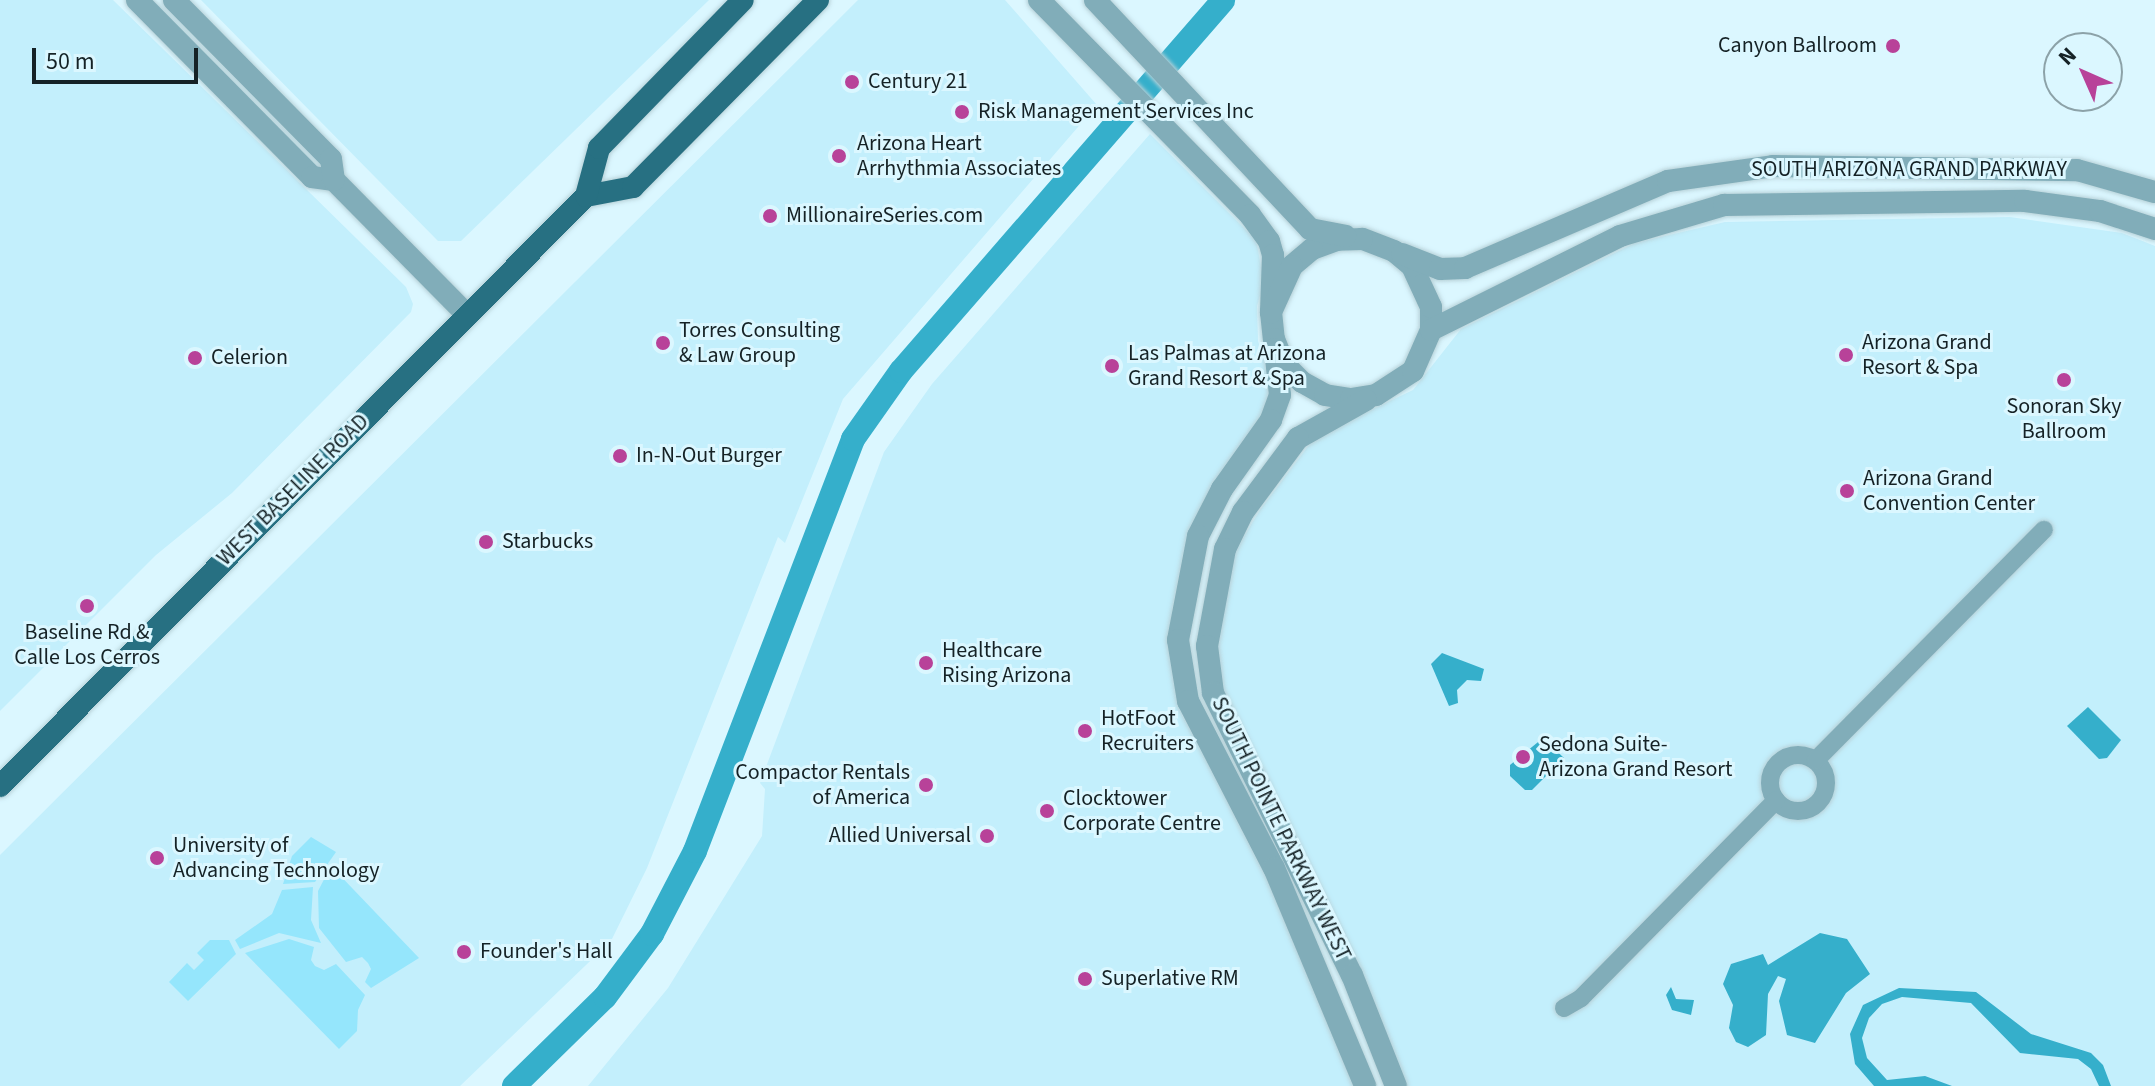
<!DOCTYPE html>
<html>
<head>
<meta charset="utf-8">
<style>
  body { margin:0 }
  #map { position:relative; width:2155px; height:1086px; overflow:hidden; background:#dbf7ff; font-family:"Source Sans 3",sans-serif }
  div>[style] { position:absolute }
  .built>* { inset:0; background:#c3effc }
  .green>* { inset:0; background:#95e6fc }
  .water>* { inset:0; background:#35afcb }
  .canal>* { height:24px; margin:-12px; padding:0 12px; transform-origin:12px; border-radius:12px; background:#35afcb }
  .roads { filter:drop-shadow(0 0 2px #b7d1d8) drop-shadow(0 0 2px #b7d1d8) }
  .pedestrian>* { height:18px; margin:-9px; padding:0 9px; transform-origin:9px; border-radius:9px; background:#81adb9 }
  .pedestrian>.ring { margin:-9px; padding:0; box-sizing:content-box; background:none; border:18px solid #81adb9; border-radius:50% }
  .minor>* { height:22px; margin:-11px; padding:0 11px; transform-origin:11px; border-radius:11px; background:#81adb9 }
  .tertiary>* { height:22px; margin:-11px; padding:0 11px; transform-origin:11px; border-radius:11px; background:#81adb9 }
  .primary>* { height:22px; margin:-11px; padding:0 11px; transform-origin:11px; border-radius:11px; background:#277082 }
  .dots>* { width:22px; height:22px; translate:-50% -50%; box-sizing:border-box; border:4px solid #dbf7ff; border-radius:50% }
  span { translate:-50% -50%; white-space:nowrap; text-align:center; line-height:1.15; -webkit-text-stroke:6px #dbf7ff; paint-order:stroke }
  .poi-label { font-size:22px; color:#152226 }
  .right { translate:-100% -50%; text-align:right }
  .left { translate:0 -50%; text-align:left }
  .street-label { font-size:22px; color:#152226 }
  .north { position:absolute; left:2043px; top:32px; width:80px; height:80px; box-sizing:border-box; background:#dbf7ff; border:2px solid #8ca2a8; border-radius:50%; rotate:315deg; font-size:22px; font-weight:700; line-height:32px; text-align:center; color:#152226 }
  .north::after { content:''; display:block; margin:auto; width:28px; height:36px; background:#b84299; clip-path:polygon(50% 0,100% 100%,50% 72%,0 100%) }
  .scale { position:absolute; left:32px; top:48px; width:166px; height:36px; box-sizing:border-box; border:4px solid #152226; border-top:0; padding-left:10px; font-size:24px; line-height:28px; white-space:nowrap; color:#152226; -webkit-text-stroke:6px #dbf7ff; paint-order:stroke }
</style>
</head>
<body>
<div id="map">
  <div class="built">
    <i style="clip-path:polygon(0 0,113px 0,406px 287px,413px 304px,411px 312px,232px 493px,156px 555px,0 711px)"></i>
    <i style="clip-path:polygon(201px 0,709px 0,461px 241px,438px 241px)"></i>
    <i style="clip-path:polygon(858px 0,1005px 0,1097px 105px,843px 399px,785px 543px,778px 537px,647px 868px,611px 941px,460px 1086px,0 1086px,0 855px)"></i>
    <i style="clip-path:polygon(1150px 134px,1256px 240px,1264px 282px,1257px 306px,1258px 341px,1271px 383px,1268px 405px,1183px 554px,1172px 610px,1182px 715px,1264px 863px,1356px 1086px,588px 1086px,668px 988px,762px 836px,765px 789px,760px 783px,884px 452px,932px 384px)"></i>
    <i style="clip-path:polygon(2010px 217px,2122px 233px,2155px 246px,2155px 1086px,1406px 1086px,1321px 884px,1233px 722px,1222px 690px,1215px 626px,1234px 553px,1260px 510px,1309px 445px,1329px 430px,1413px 390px,1461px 329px,1635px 243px,1725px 222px)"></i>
  </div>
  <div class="green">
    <i style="clip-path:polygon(311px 837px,336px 852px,315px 882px,283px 884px,292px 856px)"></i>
    <i style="clip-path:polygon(331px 866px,419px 958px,371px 988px,365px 982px,371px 969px,368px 963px,362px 957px,346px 962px,319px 928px,318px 891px)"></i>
    <i style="clip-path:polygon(313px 887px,311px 920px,321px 943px,279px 933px,240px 949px,235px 940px,272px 914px,282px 890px)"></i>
    <i style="clip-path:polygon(289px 939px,314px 947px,311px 960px,315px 966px,324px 970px,336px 964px,365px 995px,358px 1010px,357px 1031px,339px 1049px,245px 953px)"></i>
    <i style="clip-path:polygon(210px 940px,229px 940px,236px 954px,188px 1001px,169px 982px,187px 963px,194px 970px,204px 960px,197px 953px)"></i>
  </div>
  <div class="water">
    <i style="clip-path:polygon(1442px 653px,1484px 669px,1481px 681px,1467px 680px,1457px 690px,1458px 703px,1449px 706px,1431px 664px)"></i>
    <i style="clip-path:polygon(2088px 707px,2121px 740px,2107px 758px,2099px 759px,2067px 726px)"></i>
    <i style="clip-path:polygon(1543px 738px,1564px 758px,1532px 790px,1525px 790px,1510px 776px,1510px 765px)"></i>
    <i style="clip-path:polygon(1820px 933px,1847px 939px,1870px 974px,1846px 993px,1815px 1043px,1787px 1035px,1779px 1001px,1786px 979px,1778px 976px,1768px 994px,1766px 1035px,1748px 1047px,1736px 1042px,1729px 1028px,1733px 1005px,1723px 984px,1731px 964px,1763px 954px,1768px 965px)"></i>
    <i style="clip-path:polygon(1671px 987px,1676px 999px,1694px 1000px,1691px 1015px,1672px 1010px,1666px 995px)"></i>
    <i style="clip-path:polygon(1899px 988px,1976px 992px,2031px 1034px,2091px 1053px,2103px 1065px,2111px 1086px,2099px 1086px,2091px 1069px,2078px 1059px,2020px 1053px,1971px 1003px,1902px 997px,1882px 1004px,1869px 1018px,1862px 1038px,1867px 1058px,1887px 1080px,1925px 1076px,1952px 1086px,1874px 1086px,1855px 1064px,1850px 1034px,1863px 1005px)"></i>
  </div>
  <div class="canal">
    <i style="left:514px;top:1086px;width:127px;rotate:-44.4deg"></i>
    <i style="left:605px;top:997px;width:79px;rotate:-53.3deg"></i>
    <i style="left:652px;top:934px;width:93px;rotate:-62.6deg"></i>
    <i style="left:695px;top:851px;width:441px;rotate:-69deg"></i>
    <i style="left:853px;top:439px;width:83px;rotate:-54.8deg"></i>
    <i style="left:901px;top:371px;width:491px;rotate:-49deg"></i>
  </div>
  <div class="roads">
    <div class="pedestrian">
      <i class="ring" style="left:1770px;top:755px;width:38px;height:38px"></i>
      <i style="left:1816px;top:760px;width:324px;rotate:-45.3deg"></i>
      <i style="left:1564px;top:1008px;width:20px;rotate:-30deg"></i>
      <i style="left:1581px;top:998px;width:278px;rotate:-45.4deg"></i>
    </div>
    <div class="minor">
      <i style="left:137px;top:0;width:249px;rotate:45.3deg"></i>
      <i style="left:312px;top:177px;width:22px;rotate:8deg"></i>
      <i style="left:334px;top:180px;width:190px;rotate:45.4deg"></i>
      <i style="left:174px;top:0;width:223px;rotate:45.4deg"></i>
      <i style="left:331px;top:159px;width:21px;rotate:82deg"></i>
    </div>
    <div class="tertiary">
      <i style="left:1039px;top:0;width:301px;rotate:45.5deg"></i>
      <i style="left:1250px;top:215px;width:32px;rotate:54deg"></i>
      <i style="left:1269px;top:241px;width:15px;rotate:74deg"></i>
      <i style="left:1273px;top:255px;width:57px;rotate:92deg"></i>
      <i style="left:1271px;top:312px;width:27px;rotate:84deg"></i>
      <i style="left:1274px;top:339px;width:27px;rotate:68deg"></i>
      <i style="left:1284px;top:364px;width:25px;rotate:45deg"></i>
      <i style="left:1302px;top:382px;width:26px;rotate:29deg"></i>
      <i style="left:1325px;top:395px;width:26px;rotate:9deg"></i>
      <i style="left:1351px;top:399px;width:25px;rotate:-9deg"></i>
      <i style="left:1376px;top:395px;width:44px;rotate:-33deg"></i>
      <i style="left:1413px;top:371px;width:45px;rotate:-66.3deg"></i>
      <i style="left:1431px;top:330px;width:23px;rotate:-90deg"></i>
      <i style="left:1431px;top:307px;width:45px;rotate:-114.9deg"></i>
      <i style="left:1412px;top:266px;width:23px;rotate:-140deg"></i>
      <i style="left:1394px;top:251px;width:34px;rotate:-159deg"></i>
      <i style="left:1362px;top:239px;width:25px;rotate:178deg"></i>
      <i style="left:1337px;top:240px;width:27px;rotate:160deg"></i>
      <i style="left:1312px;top:249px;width:26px;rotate:140deg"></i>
      <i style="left:1292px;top:266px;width:51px;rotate:114.5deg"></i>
      <i style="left:1095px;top:0;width:314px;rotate:46.8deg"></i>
      <i style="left:1310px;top:229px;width:36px;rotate:11deg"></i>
      <i style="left:1402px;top:254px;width:41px;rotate:21.5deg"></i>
      <i style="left:1440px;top:269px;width:25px;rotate:-2deg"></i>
      <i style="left:1465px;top:268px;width:221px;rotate:-23.2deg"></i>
      <i style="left:1668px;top:181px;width:106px;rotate:-8.1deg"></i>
      <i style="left:1773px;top:166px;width:304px;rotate:0.8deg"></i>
      <i style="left:2077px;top:170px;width:81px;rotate:15.8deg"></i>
      <i style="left:1431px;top:330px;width:211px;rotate:-26.4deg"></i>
      <i style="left:1620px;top:236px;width:109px;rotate:-16.6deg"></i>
      <i style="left:1724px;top:205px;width:301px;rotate:-0.8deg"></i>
      <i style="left:2025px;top:201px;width:76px;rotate:7.6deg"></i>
      <i style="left:2100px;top:211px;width:58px;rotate:18.1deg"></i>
      <i style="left:1275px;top:349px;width:46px;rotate:83.8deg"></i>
      <i style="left:1280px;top:395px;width:27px;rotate:110deg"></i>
      <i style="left:1271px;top:420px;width:85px;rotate:125.4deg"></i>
      <i style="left:1222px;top:489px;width:53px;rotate:117.1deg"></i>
      <i style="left:1198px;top:536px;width:106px;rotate:100.9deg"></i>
      <i style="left:1178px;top:640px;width:62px;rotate:80.7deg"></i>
      <i style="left:1188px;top:701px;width:188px;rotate:62.8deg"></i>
      <i style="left:1274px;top:868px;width:236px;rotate:67.3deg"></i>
      <i style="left:1366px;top:400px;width:78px;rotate:150.8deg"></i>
      <i style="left:1298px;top:438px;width:92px;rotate:126.6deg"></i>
      <i style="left:1243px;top:512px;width:41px;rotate:115.9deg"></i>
      <i style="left:1225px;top:549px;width:99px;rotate:100.5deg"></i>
      <i style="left:1207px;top:646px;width:47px;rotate:82.7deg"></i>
      <i style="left:1213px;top:693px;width:314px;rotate:63.8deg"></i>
      <i style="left:1352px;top:975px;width:119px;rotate:68.4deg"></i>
    </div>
    <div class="primary">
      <i style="left:586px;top:196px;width:48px;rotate:-10.8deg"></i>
      <i style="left:633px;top:187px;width:263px;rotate:-45.3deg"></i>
      <i style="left:0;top:786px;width:832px;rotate:-45.19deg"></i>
      <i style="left:586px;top:196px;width:50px;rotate:-74.8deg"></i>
      <i style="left:599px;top:148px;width:206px;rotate:-45.8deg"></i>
    </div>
  </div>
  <div class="dots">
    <i style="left:1893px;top:46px;background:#b84299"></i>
    <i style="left:852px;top:82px;background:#b84299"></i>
    <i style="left:962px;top:112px;background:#b84299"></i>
    <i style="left:839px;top:156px;background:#b84299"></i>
    <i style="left:770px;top:216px;background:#b84299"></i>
    <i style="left:663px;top:343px;background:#b84299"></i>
    <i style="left:1846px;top:355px;background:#b84299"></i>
    <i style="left:195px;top:358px;background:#b84299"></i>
    <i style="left:1112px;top:366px;background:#b84299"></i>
    <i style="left:2064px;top:380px;background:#b84299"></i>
    <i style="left:620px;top:456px;background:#b84299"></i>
    <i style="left:1847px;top:491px;background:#b84299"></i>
    <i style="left:486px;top:542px;background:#b84299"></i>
    <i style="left:87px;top:606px;background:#b84299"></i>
    <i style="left:926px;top:663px;background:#b84299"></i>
    <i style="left:1085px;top:731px;background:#b84299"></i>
    <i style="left:1523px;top:757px;background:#b84299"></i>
    <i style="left:926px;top:785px;background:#b84299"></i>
    <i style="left:1047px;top:811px;background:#b84299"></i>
    <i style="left:987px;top:836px;background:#b84299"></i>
    <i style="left:157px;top:858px;background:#b84299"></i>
    <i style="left:464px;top:952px;background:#b84299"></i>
    <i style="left:1085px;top:979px;background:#b84299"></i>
  </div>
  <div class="poi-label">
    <span class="right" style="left:1877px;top:46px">Canyon Ballroom</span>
    <span class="left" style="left:868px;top:82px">Century 21</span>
    <span class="left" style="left:978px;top:112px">Risk Management Services Inc</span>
    <span class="left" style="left:857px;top:156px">Arizona Heart<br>Arrhythmia Associates</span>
    <span class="left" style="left:786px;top:216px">MillionaireSeries.com</span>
    <span class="left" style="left:679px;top:343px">Torres Consulting<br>&amp; Law Group</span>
    <span class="left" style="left:1862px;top:355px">Arizona Grand<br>Resort &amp; Spa</span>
    <span class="left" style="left:1128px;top:366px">Las Palmas at Arizona<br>Grand Resort &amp; Spa</span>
    <span class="left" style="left:211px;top:358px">Celerion</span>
    <span style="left:2064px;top:419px">Sonoran Sky<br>Ballroom</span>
    <span class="left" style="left:636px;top:456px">In-N-Out Burger</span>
    <span class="left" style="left:1863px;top:491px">Arizona Grand<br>Convention Center</span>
    <span class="left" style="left:502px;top:542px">Starbucks</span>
    <span style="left:87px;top:645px">Baseline Rd &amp;<br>Calle Los Cerros</span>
    <span class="left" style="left:942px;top:663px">Healthcare<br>Rising Arizona</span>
    <span class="left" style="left:1101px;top:731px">HotFoot<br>Recruiters</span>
    <span class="left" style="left:1539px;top:757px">Sedona Suite-<br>Arizona Grand Resort</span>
    <span class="right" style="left:910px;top:785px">Compactor Rentals<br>of America</span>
    <span class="left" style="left:1063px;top:811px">Clocktower<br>Corporate Centre</span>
    <span class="right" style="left:971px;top:836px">Allied Universal</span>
    <span class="left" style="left:173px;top:858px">University of<br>Advancing Technology</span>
    <span class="left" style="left:480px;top:952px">Founder's Hall</span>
    <span class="left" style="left:1101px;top:979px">Superlative RM</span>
  </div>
  <div class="street-label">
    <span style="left:1909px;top:170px">SOUTH ARIZONA GRAND PARKWAY</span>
    <span style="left:293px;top:490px;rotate:-45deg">WEST BASELINE ROAD</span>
    <span style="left:1281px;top:829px;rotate:64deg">SOUTH POINTE PARKWAY WEST</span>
  </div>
  <div class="north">N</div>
  <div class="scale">50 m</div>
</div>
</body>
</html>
